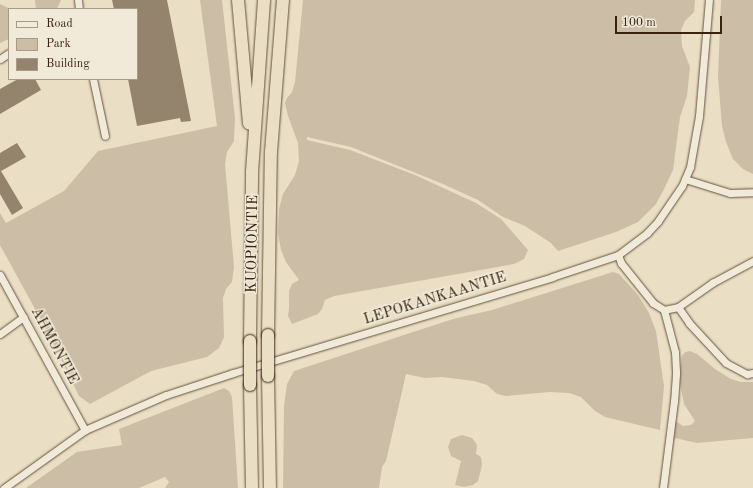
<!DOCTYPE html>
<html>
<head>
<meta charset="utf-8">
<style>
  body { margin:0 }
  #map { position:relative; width:753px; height:488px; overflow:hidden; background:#eadec5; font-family:"Old Standard TT",serif }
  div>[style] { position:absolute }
  .green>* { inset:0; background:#ccbea6 }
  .building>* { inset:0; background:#94846d }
  .roads { filter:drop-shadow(0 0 1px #64523c) drop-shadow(0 0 1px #64523c) }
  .street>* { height:7px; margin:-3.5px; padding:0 3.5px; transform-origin:3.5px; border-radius:3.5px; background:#f1ead9 }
  .highway>* { height:12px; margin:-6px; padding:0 6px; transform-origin:6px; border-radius:6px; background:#eadec5 }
  .bridges { filter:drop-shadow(0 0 1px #37230e) drop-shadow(0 0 1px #37230e) }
  .highway-bridge>* { height:12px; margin:-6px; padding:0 6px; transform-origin:6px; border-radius:6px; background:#eadec5 }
  span { translate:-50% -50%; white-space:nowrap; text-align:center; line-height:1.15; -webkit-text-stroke:3px #f1ead9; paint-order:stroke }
  .street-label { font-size:15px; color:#37230e }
  .legend { position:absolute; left:8px; top:8px; width:130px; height:72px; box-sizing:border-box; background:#f1ead9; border:1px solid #a79a88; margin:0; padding:5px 7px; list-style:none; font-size:12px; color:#37230e }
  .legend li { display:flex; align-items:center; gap:8px; height:20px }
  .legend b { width:20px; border:1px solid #a79a88 }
  .scale { position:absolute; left:615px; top:16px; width:107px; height:18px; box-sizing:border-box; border:2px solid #37230e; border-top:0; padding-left:5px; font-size:12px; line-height:14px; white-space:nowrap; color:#37230e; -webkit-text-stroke:3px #f1ead9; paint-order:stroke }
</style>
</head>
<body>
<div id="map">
  <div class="green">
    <i style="clip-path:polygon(35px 0,61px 0,57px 9px,36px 9px)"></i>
    <i style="clip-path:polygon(200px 0,222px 0,235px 118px,234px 141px,227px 152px,225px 164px,234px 267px,232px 282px,226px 289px,223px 298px,224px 337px,219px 348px,207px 357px,151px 371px,90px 404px,79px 396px,46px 329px,0 245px,0 213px,6px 223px,64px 191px,98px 151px,217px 126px)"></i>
    <i style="clip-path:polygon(303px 0,695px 0,694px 12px,685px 21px,681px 30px,682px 46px,690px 67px,687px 96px,680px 117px,673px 170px,664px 189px,656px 204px,638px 222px,616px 232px,558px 251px,551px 243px,525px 226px,503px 217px,478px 200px,443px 184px,351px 147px,307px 137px,307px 140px,350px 150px,415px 175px,476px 203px,501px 219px,528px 250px,524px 259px,514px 264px,334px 296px,325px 300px,322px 309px,318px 314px,292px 324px,288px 316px,289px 308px,289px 291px,292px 284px,299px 280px,286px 262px,281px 250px,278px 233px,279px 209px,283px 194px,295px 175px,299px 161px,298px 143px,288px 116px,285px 103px,287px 98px,292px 92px,295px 82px)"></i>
    <i style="clip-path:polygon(721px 0,753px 0,753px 174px,743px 169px,733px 159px,726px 142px,722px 126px,718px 77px)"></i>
    <i style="clip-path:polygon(0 4px,10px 9px,9px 39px,0 43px)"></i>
    <i style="clip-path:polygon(613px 272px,619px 274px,638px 295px,649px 313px,656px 331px,664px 386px,660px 430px,605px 417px,595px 411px,581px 397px,569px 393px,550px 392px,506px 396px,497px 394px,487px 385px,474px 381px,442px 377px,425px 378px,406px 374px,386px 461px,382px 467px,379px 488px,283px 488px,284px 406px,287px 384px,294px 371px,453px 319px,492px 310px)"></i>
    <i style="clip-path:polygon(690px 351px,697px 354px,715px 369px,731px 379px,741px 382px,753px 382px,753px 438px,697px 443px,675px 438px,674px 441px,671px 439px,674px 420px,683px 426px,691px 425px,695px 421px,684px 404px,679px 379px,682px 356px,685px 352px)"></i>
    <i style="clip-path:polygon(224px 388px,229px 391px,232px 397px,238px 488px,165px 488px,169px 482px,165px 477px,139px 488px,26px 488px,77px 452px,122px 445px,119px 429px)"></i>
    <i style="clip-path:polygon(462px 435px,472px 438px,475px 442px,477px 445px,476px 454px,481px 457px,482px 465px,478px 481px,473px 485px,464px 487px,455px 485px,461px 461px,451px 456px,448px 447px,451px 439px)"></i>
  </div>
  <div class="building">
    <i style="clip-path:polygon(112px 0,167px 0,191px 121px,181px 122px,180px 118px,137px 126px,128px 79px,137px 79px,137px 9px,114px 9px)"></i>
    <i style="clip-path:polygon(18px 79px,35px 79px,41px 90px,0 114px,0 89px)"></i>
    <i style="clip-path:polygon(17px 143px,26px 157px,1px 171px,23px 208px,12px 215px,0 194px,0 153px)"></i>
  </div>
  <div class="roads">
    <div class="street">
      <i style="left:78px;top:0;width:9px;rotate:84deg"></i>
      <i style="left:0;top:59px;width:11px;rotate:-34deg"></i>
      <i style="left:93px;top:79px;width:58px;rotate:78.1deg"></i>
      <i style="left:685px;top:179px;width:47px;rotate:17.3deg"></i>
      <i style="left:730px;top:193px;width:23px;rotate:-2deg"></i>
      <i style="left:618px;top:255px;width:9px;rotate:69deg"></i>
      <i style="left:621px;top:263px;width:51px;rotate:51.3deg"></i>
      <i style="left:653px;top:303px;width:13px;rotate:32deg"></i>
      <i style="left:664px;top:310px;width:43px;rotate:75.3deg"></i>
      <i style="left:675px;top:352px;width:22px;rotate:87deg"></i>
      <i style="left:676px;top:374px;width:27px;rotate:94deg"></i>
      <i style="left:674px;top:401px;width:88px;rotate:97.2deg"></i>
      <i style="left:0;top:275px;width:177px;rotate:61.3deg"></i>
      <i style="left:678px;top:307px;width:19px;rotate:55deg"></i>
      <i style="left:689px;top:323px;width:54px;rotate:47.2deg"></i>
      <i style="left:726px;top:363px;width:24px;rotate:28deg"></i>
      <i style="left:747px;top:374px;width:6px;rotate:-9deg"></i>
      <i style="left:664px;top:310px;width:14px;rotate:-12deg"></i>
      <i style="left:678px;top:307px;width:42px;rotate:-35.2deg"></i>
      <i style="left:712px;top:283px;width:47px;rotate:-28.2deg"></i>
      <i style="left:0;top:334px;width:29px;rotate:-36deg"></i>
      <i style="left:4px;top:488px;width:100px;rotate:-35.6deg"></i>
      <i style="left:85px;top:430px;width:88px;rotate:-23.4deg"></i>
      <i style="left:166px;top:395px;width:71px;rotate:-18.2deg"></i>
      <i style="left:233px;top:373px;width:333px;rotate:-16.7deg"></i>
      <i style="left:552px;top:277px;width:70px;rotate:-18.4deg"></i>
      <i style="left:618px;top:255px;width:36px;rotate:-37deg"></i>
      <i style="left:647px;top:233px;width:16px;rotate:-47deg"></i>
      <i style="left:658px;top:221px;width:42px;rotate:-55.6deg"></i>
      <i style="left:682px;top:186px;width:21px;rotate:-67deg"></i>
      <i style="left:690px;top:167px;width:52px;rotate:-80deg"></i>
      <i style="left:699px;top:116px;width:116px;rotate:-85.1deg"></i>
    </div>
    <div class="highway">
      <i style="left:238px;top:0;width:124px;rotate:84.9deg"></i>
      <i style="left:268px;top:335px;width:183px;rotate:-89.1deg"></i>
      <i style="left:271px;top:152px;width:152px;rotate:-85.5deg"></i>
      <i style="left:250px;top:341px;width:169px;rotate:-89.3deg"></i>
      <i style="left:252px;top:172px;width:172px;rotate:-86deg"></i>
      <i style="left:268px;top:376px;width:112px;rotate:89deg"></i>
      <i style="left:250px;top:385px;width:103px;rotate:88.9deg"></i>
    </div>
  </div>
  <div class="bridges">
    <div class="highway-bridge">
      <i style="left:268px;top:376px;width:41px;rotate:-90deg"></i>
      <i style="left:250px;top:385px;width:44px;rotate:-90deg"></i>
    </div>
  </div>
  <div class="street-label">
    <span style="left:253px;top:244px;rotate:-89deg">KUOPIONTIE</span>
    <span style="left:435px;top:299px;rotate:-17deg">LEPOKANKAANTIE</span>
    <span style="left:54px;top:346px;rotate:62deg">AHMONTIE</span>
  </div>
  <ul class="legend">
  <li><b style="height:5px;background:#f1ead9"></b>Road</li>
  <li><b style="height:11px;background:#ccbea6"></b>Park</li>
  <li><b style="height:11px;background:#94846d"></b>Building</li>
  </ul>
  <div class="scale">100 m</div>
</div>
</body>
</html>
